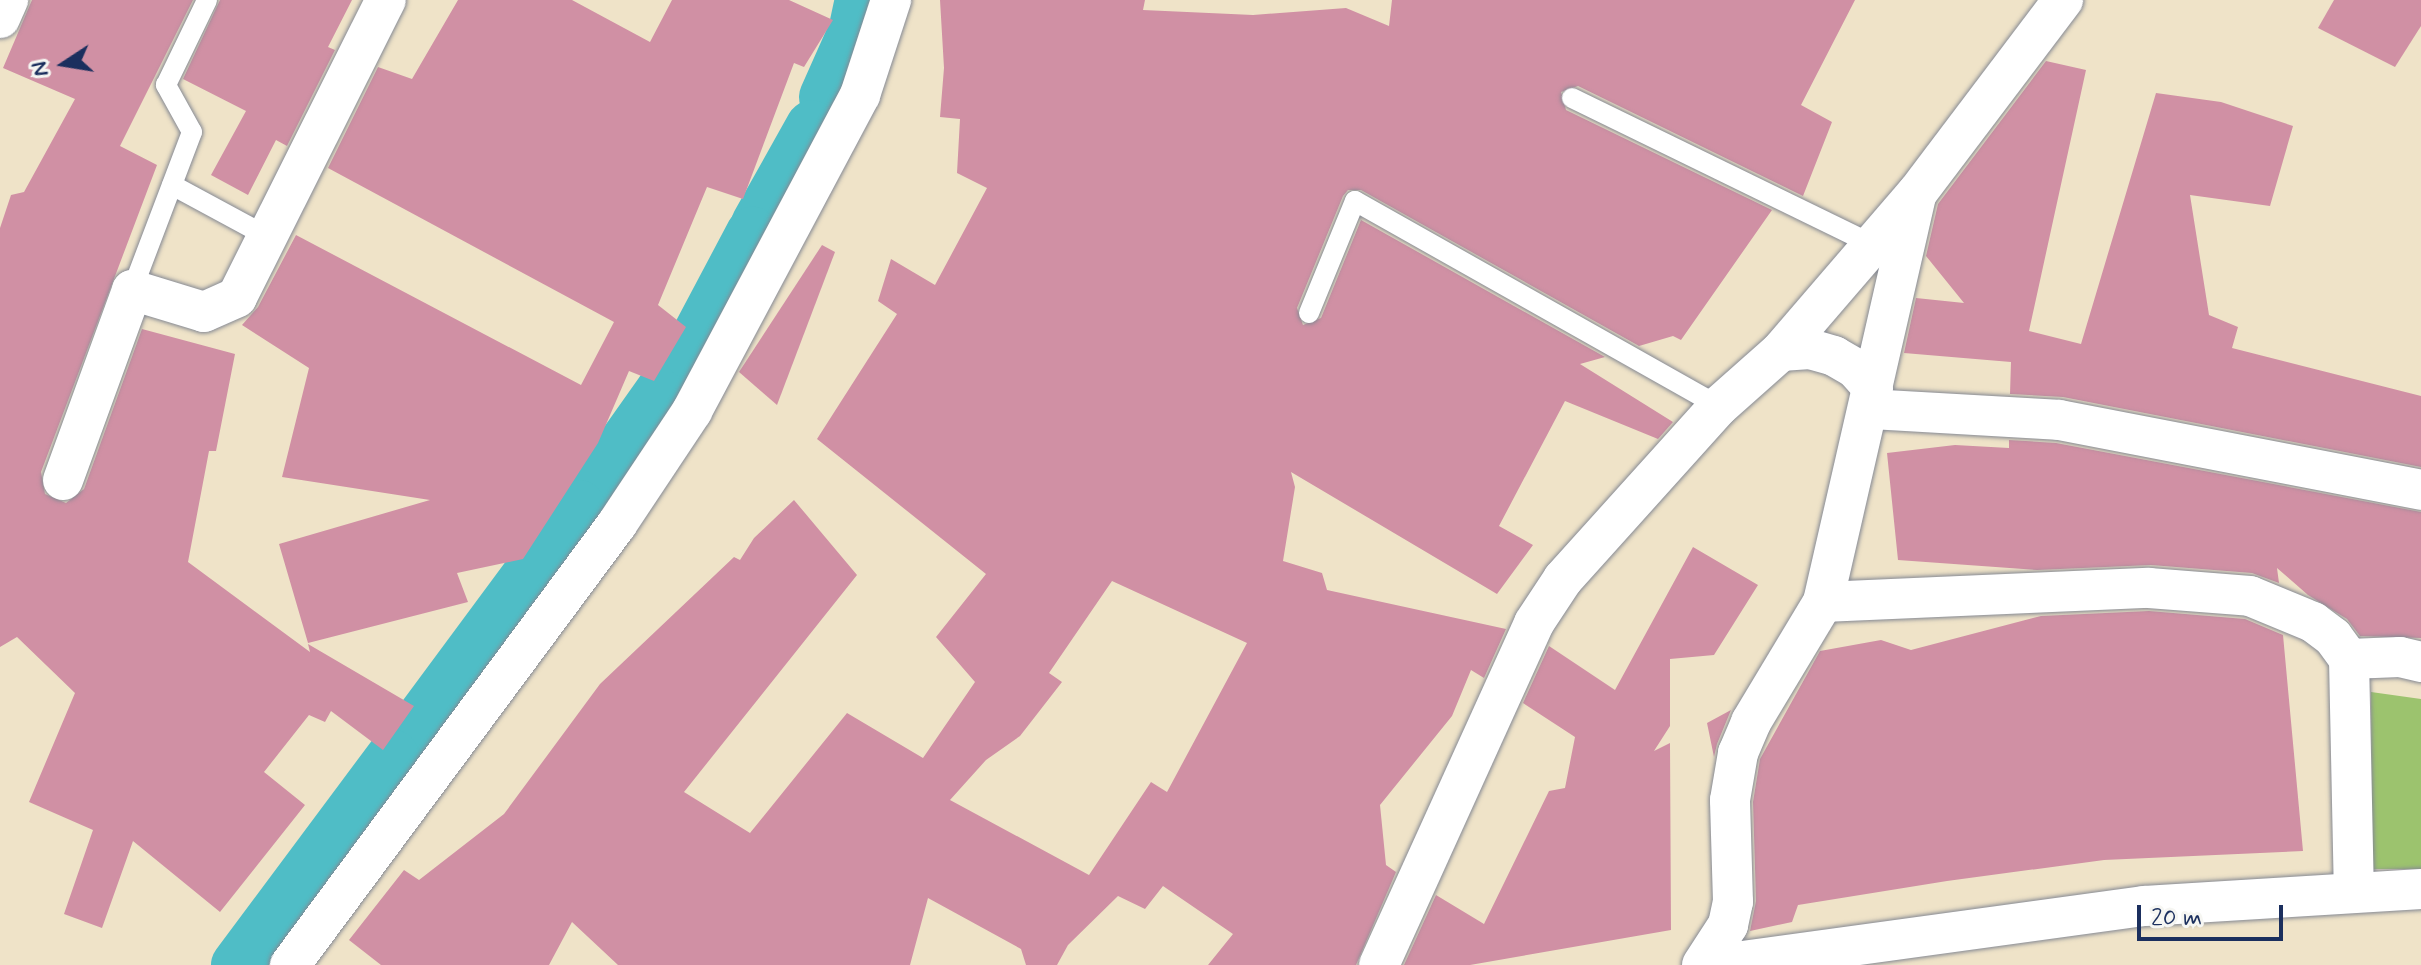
<!DOCTYPE html>
<html>
<head>
<meta charset="utf-8">
<style>
  body { margin:0 }
  #map { position:relative; width:2421px; height:965px; overflow:hidden; background:#efe3c8; font-family:Mynerve,sans-serif }
  div>[style] { position:absolute }
  .green>* { inset:0; background:#9cc36e }
  .canal>* { height:52px; margin:-26px; padding:0 26px; transform-origin:26px; border-radius:26px; background:#4fbdc6 }
  .building>* { inset:0; background:#d090a4 }
  .roads { filter:drop-shadow(0 0 2px #858993) drop-shadow(0 0 2px #858993) }
  .service>* { height:20px; margin:-10px; padding:0 10px; transform-origin:10px; border-radius:10px; background:#fff }
  .minor>* { height:40px; margin:-20px; padding:0 20px; transform-origin:20px; border-radius:20px; background:#fff }
  span { translate:-50% -50%; white-space:nowrap; text-align:center; line-height:1.15; -webkit-text-stroke:6px #f6f6f2; paint-order:stroke }
  .north { position:absolute; left:24px; top:24px; width:80px; height:80px; -webkit-text-stroke:6px #f6f6f2; paint-order:stroke; rotate:258deg; font-size:22px; font-weight:700; line-height:32px; text-align:center; color:#1b2f5e }
  .north::after { content:''; display:block; margin:auto; width:28px; height:36px; background:#1b2f5e; clip-path:polygon(50% 0,100% 100%,50% 72%,0 100%) }
  .scale { position:absolute; left:2137px; top:905px; width:146px; height:36px; box-sizing:border-box; border:4px solid #1b2f5e; border-top:0; padding-left:10px; font-size:24px; line-height:28px; white-space:nowrap; color:#1b2f5e; -webkit-text-stroke:6px #f6f6f2; paint-order:stroke }
</style>
</head>
<body>
<div id="map">
  <div class="green">
    <i style="clip-path:polygon(2371px 692px,2421px 699px,2421px 869px,2372px 869px)"></i>
  </div>
  <div class="canal">
    <i style="left:825px;top:97px;width:71px;rotate:-66deg"></i>
    <i style="left:854px;top:32px;width:33px;rotate:-78deg"></i>
    <i style="left:757px;top:224px;width:112px;rotate:-60.7deg"></i>
    <i style="left:585px;top:499px;width:180px;rotate:-54.7deg"></i>
    <i style="left:689px;top:352px;width:135px;rotate:-62.1deg"></i>
    <i style="left:403px;top:744px;width:296px;rotate:-53.5deg"></i>
    <i style="left:237px;top:965px;width:261px;rotate:-53.3deg"></i>
  </div>
  <div class="building">
    <i style="clip-path:polygon(32px 0,193px 0,120px 146px,157px 165px,41px 472px,45px 494px,66px 503px,84px 489px,142px 329px,235px 354px,216px 451px,209px 451px,188px 562px,310px 652px,308px 644px,414px 706px,383px 750px,331px 711px,325px 722px,309px 715px,264px 772px,305px 805px,220px 912px,133px 841px,102px 928px,64px 914px,93px 830px,29px 802px,75px 693px,17px 637px,0 647px,0 228px,11px 195px,24px 192px,75px 99px,3px 68px)"></i>
    <i style="clip-path:polygon(220px 0,352px 0,328px 47px,335px 50px,287px 146px,276px 140px,248px 195px,211px 175px,246px 111px,183px 79px)"></i>
    <i style="clip-path:polygon(458px 0,572px 0,650px 42px,672px 0,789px 0,833px 20px,804px 67px,794px 63px,743px 199px,707px 187px,658px 305px,686px 327px,654px 381px,629px 371px,598px 443px,523px 559px,457px 573px,468px 602px,308px 643px,279px 544px,430px 500px,282px 477px,309px 368px,242px 325px,258px 307px,296px 235px,581px 385px,614px 322px,328px 168px,378px 67px,412px 79px)"></i>
    <i style="clip-path:polygon(evenodd,940px 0,1145px 0,1143px 10px,1253px 15px,1346px 8px,1389px 26px,1392px 0,1855px 0,1801px 105px,1832px 122px,1803px 196px,1578px 86px,1561px 92px,1566px 110px,1772px 210px,1681px 340px,1673px 336px,1639px 346px,1361px 190px,1348px 190px,1343px 196px,1297px 308px,1303px 325px,1321px 318px,1361px 220px,1605px 357px,1580px 364px,1673px 422px,1658px 439px,1565px 401px,1499px 526px,1533px 545px,1497px 594px,1291px 472px,1295px 487px,1283px 561px,1322px 573px,1327px 590px,1506px 629px,1484px 678px,1471px 670px,1452px 716px,1380px 805px,1386px 865px,1396px 872px,1356px 965px,1208px 965px,1233px 934px,1163px 886px,1145px 909px,1118px 896px,1068px 945px,1057px 965px,1026px 965px,1021px 949px,928px 898px,910px 965px,618px 965px,572px 922px,549px 965px,381px 965px,349px 940px,404px 870px,419px 880px,504px 814px,600px 684px,734px 557px,740px 560px,754px 538px,794px 500px,857px 575px,684px 792px,750px 833px,847px 713px,923px 758px,975px 682px,936px 637px,986px 574px,817px 439px,897px 314px,878px 301px,891px 259px,935px 285px,987px 188px,957px 173px,960px 119px,940px 117px,944px 68px,940px 0,1112px 581px,1247px 643px,1167px 792px,1151px 782px,1089px 875px,950px 800px,986px 760px,1020px 736px,1062px 682px,1049px 673px,1112px 581px)"></i>
    <i style="clip-path:polygon(2334px 0,2421px 0,2421px 26px,2395px 67px,2318px 28px)"></i>
    <i style="clip-path:polygon(2046px 61px,2086px 70px,2029px 331px,2081px 344px,2156px 93px,2221px 102px,2293px 126px,2270px 206px,2190px 195px,2209px 315px,2238px 327px,2232px 348px,2421px 396px,2421px 467px,2063px 397px,2010px 394px,2011px 362px,1904px 353px,1916px 298px,1964px 303px,1926px 256px,1938px 204px)"></i>
    <i style="clip-path:polygon(822px 245px,835px 252px,777px 405px,739px 372px)"></i>
    <i style="clip-path:polygon(2009px 440px,2056px 443px,2421px 512px,2421px 638px,2360px 636px,2347px 619px,2308px 595px,2277px 568px,2279px 583px,2252px 573px,2151px 565px,2037px 570px,1898px 560px,1887px 453px,1955px 445px,2009px 448px)"></i>
    <i style="clip-path:polygon(1693px 547px,1758px 585px,1714px 655px,1670px 659px,1670px 726px,1654px 751px,1670px 743px,1671px 930px,1470px 965px,1404px 965px,1436px 895px,1484px 924px,1549px 791px,1565px 788px,1575px 737px,1523px 703px,1549px 646px,1615px 690px)"></i>
    <i style="clip-path:polygon(2149px 611px,2245px 619px,2283px 635px,2303px 851px,2104px 860px,1947px 881px,1798px 905px,1792px 922px,1750px 931px,1756px 901px,1753px 802px,1760px 759px,1820px 651px,1881px 640px,1911px 650px,2041px 616px)"></i>
    <i style="clip-path:polygon(1731px 710px,1717px 744px,1714px 757px,1707px 723px)"></i>
  </div>
  <div class="roads">
    <div class="service">
      <i style="left:1572px;top:98px;width:334px;rotate:26deg"></i>
      <i style="left:172px;top:185px;width:111px;rotate:28.4deg"></i>
      <i style="left:132px;top:290px;width:169px;rotate:-69.2deg"></i>
      <i style="left:192px;top:132px;width:54px;rotate:-119deg"></i>
      <i style="left:166px;top:85px;width:94px;rotate:-64.2deg"></i>
      <i style="left:1309px;top:313px;width:121px;rotate:-67.7deg"></i>
      <i style="left:1355px;top:201px;width:418px;rotate:29.4deg"></i>
    </div>
    <div class="minor">
      <i style="left:0;top:18px;width:20px;rotate:-66deg"></i>
      <i style="left:1781px;top:351px;width:29px;rotate:-4deg"></i>
      <i style="left:1810px;top:349px;width:25px;rotate:16deg"></i>
      <i style="left:1834px;top:356px;width:24px;rotate:30deg"></i>
      <i style="left:1855px;top:368px;width:27px;rotate:48deg"></i>
      <i style="left:1870px;top:409px;width:189px;rotate:3.3deg"></i>
      <i style="left:2059px;top:420px;width:369px;rotate:10.9deg"></i>
      <i style="left:63px;top:480px;width:202px;rotate:-70deg"></i>
      <i style="left:132px;top:290px;width:75px;rotate:17deg"></i>
      <i style="left:204px;top:312px;width:36px;rotate:-24deg"></i>
      <i style="left:237px;top:297px;width:332px;rotate:-63.4deg"></i>
      <i style="left:1823px;top:602px;width:326px;rotate:-2.5deg"></i>
      <i style="left:2149px;top:588px;width:101px;rotate:4.5deg"></i>
      <i style="left:2250px;top:596px;width:68px;rotate:22.4deg"></i>
      <i style="left:2313px;top:622px;width:25px;rotate:37deg"></i>
      <i style="left:2333px;top:637px;width:27px;rotate:54deg"></i>
      <i style="left:2349px;top:659px;width:233px;rotate:88.8deg"></i>
      <i style="left:2349px;top:659px;width:51px;rotate:-2.2deg"></i>
      <i style="left:2400px;top:657px;width:22px;rotate:13deg"></i>
      <i style="left:290px;top:965px;width:549px;rotate:-53.44deg"></i>
      <i style="left:617px;top:524px;width:136px;rotate:-56.4deg"></i>
      <i style="left:692px;top:411px;width:358px;rotate:-62deg"></i>
      <i style="left:860px;top:95px;width:100px;rotate:-71.9deg"></i>
      <i style="left:1379px;top:965px;width:375px;rotate:-65.6deg"></i>
      <i style="left:1534px;top:623px;width:53px;rotate:-56.6deg"></i>
      <i style="left:1563px;top:579px;width:233px;rotate:-48deg"></i>
      <i style="left:1719px;top:406px;width:83px;rotate:-41.6deg"></i>
      <i style="left:1781px;top:351px;width:208px;rotate:-49.3deg"></i>
      <i style="left:1917px;top:193px;width:242px;rotate:-52.9deg"></i>
      <i style="left:1702px;top:965px;width:48px;rotate:-57deg"></i>
      <i style="left:1728px;top:925px;width:24px;rotate:-78deg"></i>
      <i style="left:1733px;top:902px;width:102px;rotate:-91.7deg"></i>
      <i style="left:1730px;top:800px;width:48px;rotate:-80.3deg"></i>
      <i style="left:1738px;top:753px;width:34px;rotate:-67deg"></i>
      <i style="left:1751px;top:722px;width:140px;rotate:-59deg"></i>
      <i style="left:1823px;top:602px;width:417px;rotate:-77.1deg"></i>
      <i style="left:1713px;top:965px;width:435px;rotate:-7.8deg"></i>
      <i style="left:2144px;top:906px;width:278px;rotate:-3.5deg"></i>
    </div>
  </div>
  <div class="north">N</div>
  <div class="scale">20 m</div>
</div>
</body>
</html>
